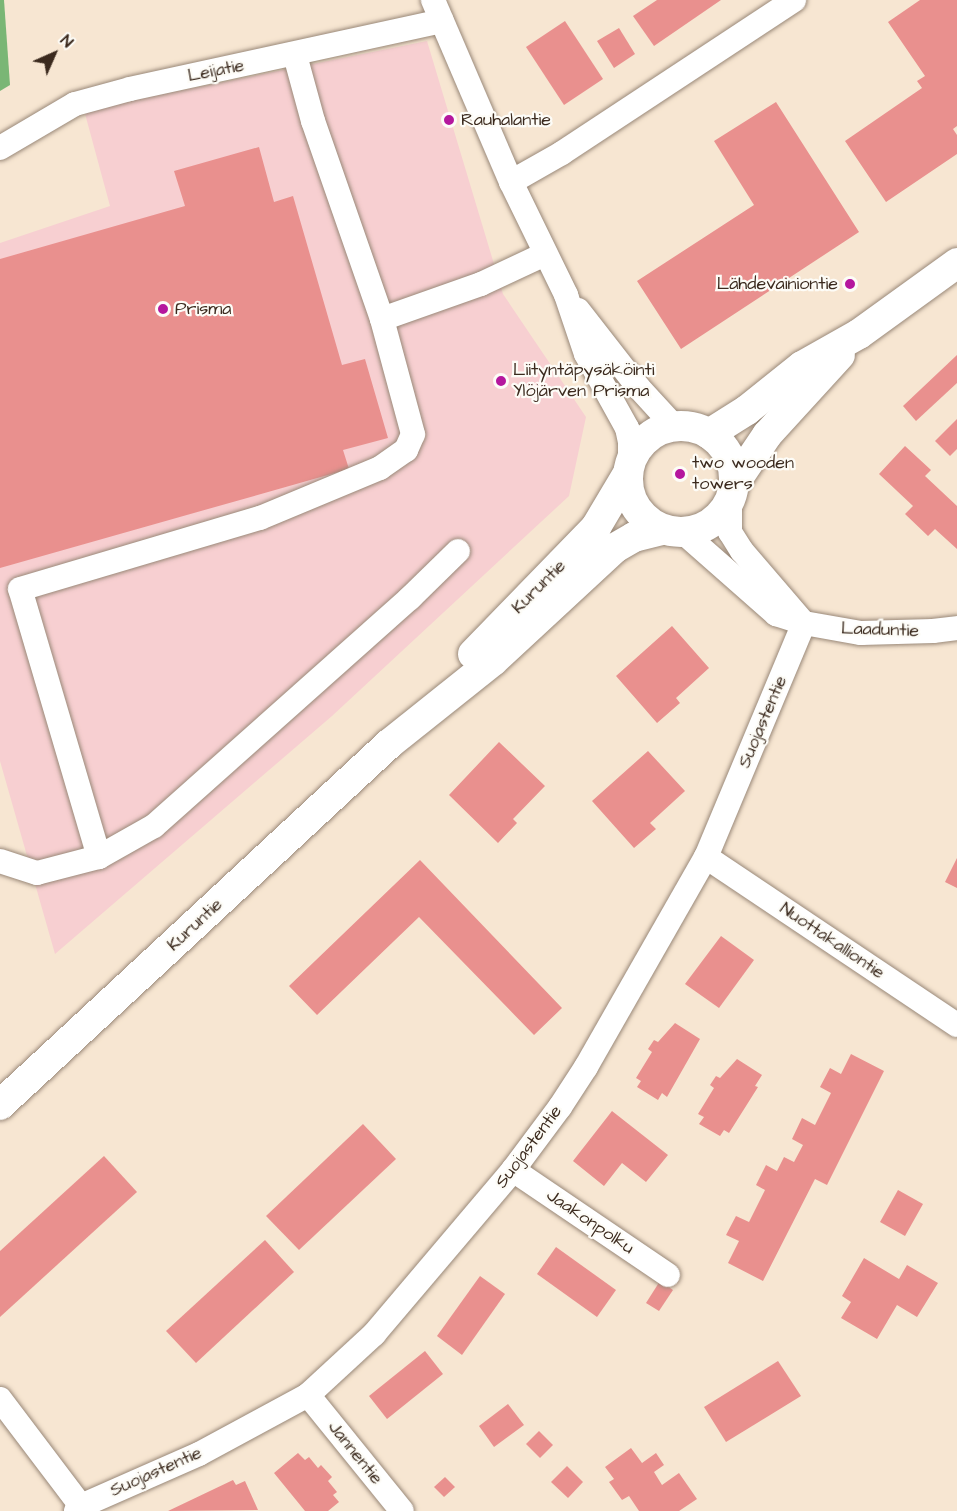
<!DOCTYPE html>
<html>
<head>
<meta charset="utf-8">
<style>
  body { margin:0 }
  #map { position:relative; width:957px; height:1511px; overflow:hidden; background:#f7e6d2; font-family:"Architects Daughter",sans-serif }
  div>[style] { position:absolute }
  .built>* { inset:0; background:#f7cfd1 }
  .forest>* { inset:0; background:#7ab675 }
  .building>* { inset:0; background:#e9908e }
  .roads { filter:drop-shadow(0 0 2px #998878) drop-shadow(0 0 2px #998878) }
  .minor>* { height:24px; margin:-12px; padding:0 12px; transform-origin:12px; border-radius:12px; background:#fff }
  .major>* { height:30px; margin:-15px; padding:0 15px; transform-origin:15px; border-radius:15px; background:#fff }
  .major>.ring { margin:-15px; padding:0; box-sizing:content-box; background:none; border:30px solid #fff; border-radius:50% }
  .dots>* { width:16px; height:16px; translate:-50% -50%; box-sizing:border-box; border:3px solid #fdfcf7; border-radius:50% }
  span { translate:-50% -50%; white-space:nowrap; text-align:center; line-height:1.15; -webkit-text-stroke:4.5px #fdfcf7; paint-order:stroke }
  .street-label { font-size:18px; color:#3b2a1e }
  .poi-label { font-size:18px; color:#3b2a1e }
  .left { translate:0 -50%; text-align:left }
  .right { translate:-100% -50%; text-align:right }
  .north { position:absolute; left:24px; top:24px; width:60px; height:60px; -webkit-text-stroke:4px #fdfcf7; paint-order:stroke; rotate:45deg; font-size:16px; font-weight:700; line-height:24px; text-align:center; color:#3b2a1e }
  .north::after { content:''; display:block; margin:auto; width:21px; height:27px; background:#3b2a1e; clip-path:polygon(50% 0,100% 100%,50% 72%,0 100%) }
</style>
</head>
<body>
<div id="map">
  <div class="built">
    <i style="clip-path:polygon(427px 41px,503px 294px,586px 417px,569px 496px,332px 716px,55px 954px,0 761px,0 243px,110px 206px,84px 110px)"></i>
  </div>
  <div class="forest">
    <i style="clip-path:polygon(0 0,4px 0,10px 85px,0 91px)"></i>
  </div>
  <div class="building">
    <i style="clip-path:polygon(657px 0,721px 0,654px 46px,633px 16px)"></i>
    <i style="clip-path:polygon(920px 0,957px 0,957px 126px,953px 129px,957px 135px,957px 154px,886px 202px,845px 141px,922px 88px,917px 81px,925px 76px,888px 22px)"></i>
    <i style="clip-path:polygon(565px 21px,603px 79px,564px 105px,526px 47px)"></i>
    <i style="clip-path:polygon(619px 28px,635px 54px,614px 68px,597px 41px)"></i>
    <i style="clip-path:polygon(776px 102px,859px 232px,681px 349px,637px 281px,754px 205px,714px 141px)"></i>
    <i style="clip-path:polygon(259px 147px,274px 202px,293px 196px,342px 365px,365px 359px,388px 438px,343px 450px,349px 469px,0 568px,0 259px,185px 206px,174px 171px)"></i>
    <i style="clip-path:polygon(957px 355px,957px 383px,916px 421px,903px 406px)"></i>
    <i style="clip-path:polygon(957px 419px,957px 449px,950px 456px,935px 441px)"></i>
    <i style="clip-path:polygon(905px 446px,931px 470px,925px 476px,957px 506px,957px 549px,935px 529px,928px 536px,905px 514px,913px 506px,879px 474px)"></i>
    <i style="clip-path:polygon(672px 626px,709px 668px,676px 698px,680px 703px,657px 723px,616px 676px)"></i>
    <i style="clip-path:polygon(499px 742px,545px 786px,513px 819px,517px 823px,498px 843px,449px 795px)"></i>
    <i style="clip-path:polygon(648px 751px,685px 791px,650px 823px,656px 829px,634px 848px,592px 801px)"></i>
    <i style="clip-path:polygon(957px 858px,957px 888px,945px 882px)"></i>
    <i style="clip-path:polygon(420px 860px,562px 1008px,534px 1035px,419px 917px,317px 1015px,289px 986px)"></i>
    <i style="clip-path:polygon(721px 936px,754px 960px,719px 1008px,685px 984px)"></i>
    <i style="clip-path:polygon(675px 1023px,700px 1039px,667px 1097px,662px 1093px,658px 1100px,637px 1087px,641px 1081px,636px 1078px,652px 1052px,648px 1049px,654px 1040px,658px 1042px)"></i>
    <i style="clip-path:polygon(851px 1054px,884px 1071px,827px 1185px,815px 1179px,763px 1281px,728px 1263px,739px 1241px,726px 1235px,736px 1216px,749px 1222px,765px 1190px,756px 1185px,766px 1165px,777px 1171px,784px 1157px,794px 1162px,803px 1145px,792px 1139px,802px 1118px,815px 1125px,831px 1093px,820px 1087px,830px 1068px,841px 1074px)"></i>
    <i style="clip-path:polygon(737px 1059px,762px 1075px,755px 1086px,758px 1087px,729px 1133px,724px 1130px,720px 1136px,699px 1124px,704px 1117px,698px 1114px,714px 1088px,710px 1085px,716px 1076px,720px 1078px)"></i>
    <i style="clip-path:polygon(612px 1111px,668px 1155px,646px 1182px,622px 1163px,604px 1186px,573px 1161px)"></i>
    <i style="clip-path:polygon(363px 1124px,396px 1159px,299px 1250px,266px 1216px)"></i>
    <i style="clip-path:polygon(104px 1156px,137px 1192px,0 1317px,0 1251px)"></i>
    <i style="clip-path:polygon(898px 1190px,923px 1204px,905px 1236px,880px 1222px)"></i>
    <i style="clip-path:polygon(265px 1240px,294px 1272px,196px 1363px,166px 1331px)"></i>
    <i style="clip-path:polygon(556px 1247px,616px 1290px,597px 1317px,537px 1274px)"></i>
    <i style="clip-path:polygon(864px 1258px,899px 1279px,907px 1265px,938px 1283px,917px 1317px,897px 1305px,877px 1339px,841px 1318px,851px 1302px,842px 1296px)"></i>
    <i style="clip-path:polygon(480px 1276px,505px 1294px,462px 1355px,437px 1336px)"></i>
    <i style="clip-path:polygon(660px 1281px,673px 1290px,659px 1311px,646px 1303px)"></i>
    <i style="clip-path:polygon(425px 1351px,443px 1374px,387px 1419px,369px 1396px)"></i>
    <i style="clip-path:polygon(778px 1361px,801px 1396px,726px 1442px,704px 1407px)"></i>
    <i style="clip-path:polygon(508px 1404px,524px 1425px,494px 1447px,479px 1426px)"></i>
    <i style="clip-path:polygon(539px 1431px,553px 1445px,540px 1458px,526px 1444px)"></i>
    <i style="clip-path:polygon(631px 1448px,642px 1463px,656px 1453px,664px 1465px,654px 1472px,662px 1485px,679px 1473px,697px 1499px,679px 1511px,639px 1511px,629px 1496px,622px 1500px,609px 1482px,614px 1479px,605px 1467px)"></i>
    <i style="clip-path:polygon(298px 1453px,305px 1460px,309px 1457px,318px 1468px,321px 1465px,332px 1477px,328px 1481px,337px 1492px,333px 1495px,339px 1502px,328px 1511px,305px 1511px,274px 1473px)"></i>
    <i style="clip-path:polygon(567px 1466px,583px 1482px,568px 1498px,551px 1482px)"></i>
    <i style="clip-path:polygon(445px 1477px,455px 1487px,444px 1497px,434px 1487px)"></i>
    <i style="clip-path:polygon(233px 1480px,236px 1485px,245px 1481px,258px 1510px,168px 1511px)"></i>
  </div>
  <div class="roads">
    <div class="minor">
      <i style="left:433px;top:0;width:198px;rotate:66.8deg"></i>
      <i style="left:511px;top:182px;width:126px;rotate:64deg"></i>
      <i style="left:566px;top:295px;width:62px;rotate:71.3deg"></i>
      <i style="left:586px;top:354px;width:85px;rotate:61deg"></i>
      <i style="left:627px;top:428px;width:14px;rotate:78deg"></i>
      <i style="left:630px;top:442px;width:21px;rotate:90deg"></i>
      <i style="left:0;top:148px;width:87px;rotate:-30.4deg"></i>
      <i style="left:75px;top:104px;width:57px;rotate:-15.3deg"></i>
      <i style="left:130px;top:89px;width:319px;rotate:-12.3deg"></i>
      <i style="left:511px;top:182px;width:59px;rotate:-29.6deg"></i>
      <i style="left:562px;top:153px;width:278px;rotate:-33.4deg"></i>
      <i style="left:578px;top:310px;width:99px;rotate:52deg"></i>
      <i style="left:639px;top:388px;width:52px;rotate:47.4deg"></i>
      <i style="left:382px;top:319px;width:105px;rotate:-19.5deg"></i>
      <i style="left:481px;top:284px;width:71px;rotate:-25.1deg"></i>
      <i style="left:730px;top:501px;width:31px;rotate:90deg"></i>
      <i style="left:730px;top:532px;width:22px;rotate:58deg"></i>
      <i style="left:742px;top:551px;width:92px;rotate:49.4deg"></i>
      <i style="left:684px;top:533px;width:123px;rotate:41.4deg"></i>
      <i style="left:776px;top:614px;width:29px;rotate:18deg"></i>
      <i style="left:804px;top:623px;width:58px;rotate:10deg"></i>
      <i style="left:861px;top:633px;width:72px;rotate:-1.6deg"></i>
      <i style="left:933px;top:631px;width:24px;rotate:-7deg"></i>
      <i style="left:99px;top:857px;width:63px;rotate:-29.4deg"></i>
      <i style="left:154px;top:826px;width:343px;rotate:-41.7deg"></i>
      <i style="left:410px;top:598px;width:67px;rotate:-44.4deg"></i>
      <i style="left:706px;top:857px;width:302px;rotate:33.8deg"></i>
      <i style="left:0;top:861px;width:39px;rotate:18deg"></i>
      <i style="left:37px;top:873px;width:64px;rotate:-14.5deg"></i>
      <i style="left:99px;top:857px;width:279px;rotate:-106.4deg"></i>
      <i style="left:20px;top:589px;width:250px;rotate:-16.5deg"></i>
      <i style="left:260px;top:518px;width:130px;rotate:-22.6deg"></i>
      <i style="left:380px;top:468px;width:32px;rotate:-35deg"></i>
      <i style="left:406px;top:450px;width:17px;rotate:-66deg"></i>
      <i style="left:413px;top:434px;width:119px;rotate:-105.1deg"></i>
      <i style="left:382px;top:319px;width:210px;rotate:-109.2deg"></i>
      <i style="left:313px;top:121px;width:68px;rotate:-105.3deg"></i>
      <i style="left:513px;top:1170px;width:187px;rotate:34.1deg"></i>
      <i style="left:308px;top:1395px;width:149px;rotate:51deg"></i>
      <i style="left:0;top:1399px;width:134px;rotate:52.9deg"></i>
      <i style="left:76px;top:1511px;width:7px;rotate:-45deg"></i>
      <i style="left:81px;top:1506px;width:129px;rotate:-23.8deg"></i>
      <i style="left:199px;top:1454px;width:124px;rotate:-28.4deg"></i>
      <i style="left:308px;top:1395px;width:90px;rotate:-42.7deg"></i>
      <i style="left:374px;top:1334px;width:215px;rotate:-49.7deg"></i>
      <i style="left:513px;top:1170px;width:79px;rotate:-53.3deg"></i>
      <i style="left:560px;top:1107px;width:48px;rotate:-57deg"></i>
      <i style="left:586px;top:1067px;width:242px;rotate:-60.3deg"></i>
      <i style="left:706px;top:857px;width:254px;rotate:-67.3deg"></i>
    </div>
    <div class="major">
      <i class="ring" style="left:628px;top:426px;width:76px;height:76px"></i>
      <i style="left:709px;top:434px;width:45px;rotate:-32.3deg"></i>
      <i style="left:747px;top:410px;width:70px;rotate:-38.7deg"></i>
      <i style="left:802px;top:366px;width:65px;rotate:-29.3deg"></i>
      <i style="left:859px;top:334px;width:121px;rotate:-35.9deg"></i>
      <i style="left:734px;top:484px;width:59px;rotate:-56deg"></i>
      <i style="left:767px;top:435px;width:108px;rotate:-47.6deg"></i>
      <i style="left:473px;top:654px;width:177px;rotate:-45.9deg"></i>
      <i style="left:596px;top:527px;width:63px;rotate:-59.3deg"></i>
      <i style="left:0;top:1105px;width:531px;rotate:-42.86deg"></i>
      <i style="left:389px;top:744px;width:133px;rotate:-38.6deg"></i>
      <i style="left:493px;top:661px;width:166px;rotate:-42.8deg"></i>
      <i style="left:615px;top:548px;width:22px;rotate:-30deg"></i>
      <i style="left:634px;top:537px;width:30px;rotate:-14deg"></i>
    </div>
  </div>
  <div class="dots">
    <i style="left:449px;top:120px;background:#b5179e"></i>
    <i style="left:850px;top:284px;background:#b5179e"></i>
    <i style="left:163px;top:309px;background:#b5179e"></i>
    <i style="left:501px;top:381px;background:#b5179e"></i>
    <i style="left:680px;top:474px;background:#b5179e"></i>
  </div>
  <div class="street-label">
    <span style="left:216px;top:71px;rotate:-11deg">Leijatie</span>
    <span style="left:539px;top:587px;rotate:-45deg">Kuruntie</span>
    <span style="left:880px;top:630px;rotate:2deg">Laaduntie</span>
    <span style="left:763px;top:722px;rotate:-67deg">Suojastentie</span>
    <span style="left:195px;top:925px;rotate:-43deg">Kuruntie</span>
    <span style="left:832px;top:941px;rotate:34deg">Nuottakalliontie</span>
    <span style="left:529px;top:1147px;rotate:-53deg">Suojastentie</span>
    <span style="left:590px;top:1222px;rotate:34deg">Jaakonpolku</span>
    <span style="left:355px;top:1453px;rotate:51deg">Jannentie</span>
    <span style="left:156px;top:1472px;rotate:-24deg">Suojastentie</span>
  </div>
  <div class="poi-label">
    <span class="left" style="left:461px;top:120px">Rauhalantie</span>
    <span class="right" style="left:838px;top:284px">Lähdevainiontie</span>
    <span class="left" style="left:175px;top:309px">Prisma</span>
    <span class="left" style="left:513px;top:381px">Liityntäpysäköinti<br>Ylöjärven Prisma</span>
    <span class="left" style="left:692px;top:474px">two wooden<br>towers</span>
  </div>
  <div class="north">N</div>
</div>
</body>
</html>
